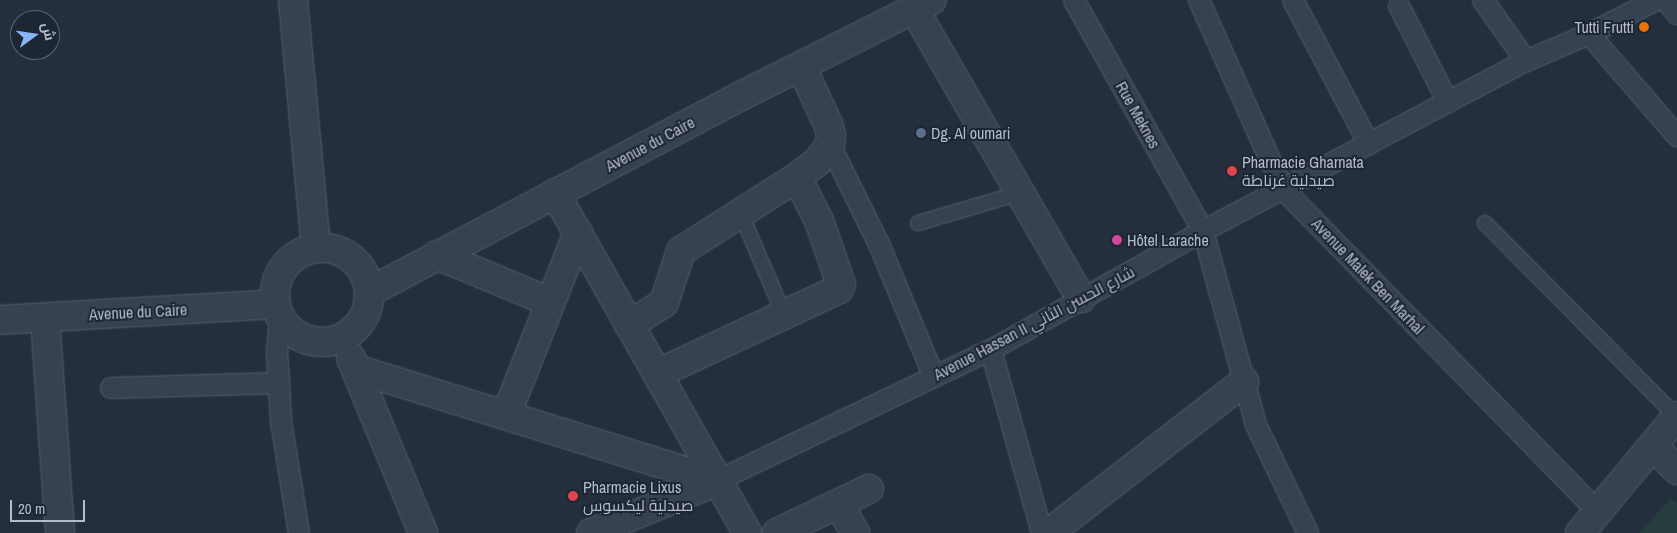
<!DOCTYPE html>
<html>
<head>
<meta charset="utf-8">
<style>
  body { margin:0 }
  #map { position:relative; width:1677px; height:533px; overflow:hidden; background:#242f3e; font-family:"Archivo Narrow",Cairo,sans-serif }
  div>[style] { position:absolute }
  .green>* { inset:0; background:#263c3f }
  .roads { filter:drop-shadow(0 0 1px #565f6c) drop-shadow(0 0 1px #565f6c) }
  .service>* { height:14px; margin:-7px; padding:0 7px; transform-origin:7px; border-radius:7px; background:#38414e }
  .pedestrian>* { height:20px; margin:-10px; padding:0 10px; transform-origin:10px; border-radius:10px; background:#38414e }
  .minor>* { height:28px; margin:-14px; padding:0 14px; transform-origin:14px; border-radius:14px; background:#38414e }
  .minor>.ring { margin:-14px; padding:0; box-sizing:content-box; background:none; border:28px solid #38414e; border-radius:50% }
  .tertiary>* { height:28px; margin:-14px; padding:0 14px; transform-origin:14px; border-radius:14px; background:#38414e }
  .dots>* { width:14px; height:14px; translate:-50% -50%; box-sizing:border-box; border:2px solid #1d2633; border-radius:50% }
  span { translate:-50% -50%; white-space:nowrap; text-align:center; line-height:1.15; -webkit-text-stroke:4px #1d2633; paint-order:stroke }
  .poi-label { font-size:16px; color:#b4bcc9 }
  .right { translate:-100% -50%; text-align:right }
  .left { translate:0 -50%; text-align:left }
  .street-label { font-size:16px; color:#b4bcc9 }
  .north { position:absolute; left:10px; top:10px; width:50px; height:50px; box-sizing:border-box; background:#1d2633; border:1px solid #59626f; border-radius:50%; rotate:76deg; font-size:14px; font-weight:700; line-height:20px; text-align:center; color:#b4bcc9 }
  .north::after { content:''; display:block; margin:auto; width:18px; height:22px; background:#8ab4f8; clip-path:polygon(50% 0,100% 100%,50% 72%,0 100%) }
  .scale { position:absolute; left:10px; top:500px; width:75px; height:22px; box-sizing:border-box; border:2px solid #b4bcc9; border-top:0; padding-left:6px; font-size:15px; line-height:18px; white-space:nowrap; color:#b4bcc9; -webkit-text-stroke:4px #1d2633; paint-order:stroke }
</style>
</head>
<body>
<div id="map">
  <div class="green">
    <i style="clip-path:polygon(1671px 498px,1677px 503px,1677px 533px,1639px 533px)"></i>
  </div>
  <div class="roads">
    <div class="service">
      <i style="left:741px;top:214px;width:110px;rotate:66.9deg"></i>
      <i style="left:918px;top:223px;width:106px;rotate:-16.4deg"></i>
      <i style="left:1485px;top:223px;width:273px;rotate:45.3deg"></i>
    </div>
    <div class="pedestrian">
      <i style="left:1074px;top:0;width:265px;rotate:60.8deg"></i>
      <i style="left:1203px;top:231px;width:201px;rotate:74.7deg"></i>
      <i style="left:1256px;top:425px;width:120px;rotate:64.3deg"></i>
      <i style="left:1199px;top:0;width:207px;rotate:66deg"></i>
      <i style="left:1283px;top:189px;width:451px;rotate:45.7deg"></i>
      <i style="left:1293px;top:0;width:163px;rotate:62.2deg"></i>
      <i style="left:1483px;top:0;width:75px;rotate:54.8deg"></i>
      <i style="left:1666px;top:0;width:18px;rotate:52deg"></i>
      <i style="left:1399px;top:6px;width:108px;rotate:63deg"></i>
      <i style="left:1589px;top:34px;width:135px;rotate:49.2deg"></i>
      <i style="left:830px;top:145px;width:110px;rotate:63.7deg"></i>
      <i style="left:879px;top:244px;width:144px;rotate:67.5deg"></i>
      <i style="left:280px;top:318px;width:33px;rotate:95deg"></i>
      <i style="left:277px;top:351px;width:70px;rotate:86.7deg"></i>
      <i style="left:281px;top:421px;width:113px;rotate:80.9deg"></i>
      <i style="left:991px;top:350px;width:190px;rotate:74.4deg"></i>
      <i style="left:111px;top:388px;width:168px;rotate:-1.7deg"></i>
      <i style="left:717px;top:481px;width:304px;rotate:-25.6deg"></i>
      <i style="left:991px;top:350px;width:243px;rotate:-29.3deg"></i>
      <i style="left:1203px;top:231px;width:365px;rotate:-27.8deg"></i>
      <i style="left:1526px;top:61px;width:69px;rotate:-23.2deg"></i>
      <i style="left:1589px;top:34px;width:75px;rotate:-26.9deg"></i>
    </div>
    <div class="minor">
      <i style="left:293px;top:0;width:248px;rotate:84.7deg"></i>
      <i style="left:917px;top:0;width:9px;rotate:108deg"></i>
      <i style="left:914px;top:9px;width:334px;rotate:60deg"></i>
      <i style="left:555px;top:193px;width:390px;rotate:60.5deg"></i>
      <i class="ring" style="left:275px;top:248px;width:66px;height:66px"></i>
      <i style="left:437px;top:255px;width:122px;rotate:22.6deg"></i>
      <i style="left:369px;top:292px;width:425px;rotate:-27.8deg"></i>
      <i style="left:745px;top:94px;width:209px;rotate:-26.7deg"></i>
      <i style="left:45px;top:318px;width:216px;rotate:86deg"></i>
      <i style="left:0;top:320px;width:275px;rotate:-3.3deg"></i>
      <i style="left:629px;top:325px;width:41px;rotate:-32.2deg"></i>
      <i style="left:664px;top:303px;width:55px;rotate:-71.9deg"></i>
      <i style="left:681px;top:251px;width:138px;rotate:-32.5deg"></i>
      <i style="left:797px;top:177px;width:25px;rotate:-37deg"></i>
      <i style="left:817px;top:162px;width:21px;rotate:-53deg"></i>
      <i style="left:830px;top:145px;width:10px;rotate:-84deg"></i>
      <i style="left:831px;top:135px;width:11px;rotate:-105deg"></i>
      <i style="left:828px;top:124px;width:64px;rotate:-115deg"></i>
      <i style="left:351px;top:358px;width:189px;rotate:67.6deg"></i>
      <i style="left:356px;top:369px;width:378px;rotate:17.2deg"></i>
      <i style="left:657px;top:374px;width:201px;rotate:-25deg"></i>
      <i style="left:839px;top:289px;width:5px;rotate:-68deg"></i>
      <i style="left:841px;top:284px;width:67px;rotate:-109.2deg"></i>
      <i style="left:819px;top:221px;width:49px;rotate:-116.6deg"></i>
      <i style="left:506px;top:415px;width:196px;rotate:-68.4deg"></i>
      <i style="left:1653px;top:446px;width:34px;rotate:45deg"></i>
      <i style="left:839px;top:504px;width:33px;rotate:61deg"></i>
      <i style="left:591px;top:533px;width:136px;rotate:-22.4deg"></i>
      <i style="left:777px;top:533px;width:102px;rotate:-25.6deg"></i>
      <i style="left:1049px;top:533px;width:247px;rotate:-37.8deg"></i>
    </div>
    <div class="tertiary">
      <i style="left:1580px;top:533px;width:152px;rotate:-50.3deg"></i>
    </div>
  </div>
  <div class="dots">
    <i style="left:1644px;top:27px;background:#e8710a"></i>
    <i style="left:921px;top:133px;background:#5c6f8a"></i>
    <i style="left:1232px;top:171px;background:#e0444e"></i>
    <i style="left:1117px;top:240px;background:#d1479c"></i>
    <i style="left:573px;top:496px;background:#e0444e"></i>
  </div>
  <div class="poi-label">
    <span class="right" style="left:1634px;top:27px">Tutti Frutti</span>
    <span class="left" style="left:931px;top:133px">Dg. Al oumari</span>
    <span class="left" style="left:1242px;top:171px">Pharmacie Gharnata<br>صيدلية غرناطة</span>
    <span class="left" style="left:1127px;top:240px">Hôtel Larache</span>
    <span class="left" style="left:583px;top:496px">Pharmacie Lixus<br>صيدلية ليكسوس</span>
  </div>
  <div class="street-label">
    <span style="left:1138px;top:115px;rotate:61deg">Rue Meknes</span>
    <span style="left:650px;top:144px;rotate:-28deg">Avenue du Caire</span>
    <span style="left:1368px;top:276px;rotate:46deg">Avenue Malek Ben Marhal</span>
    <span style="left:138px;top:312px;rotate:-3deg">Avenue du Caire</span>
    <span style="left:1034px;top:323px;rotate:-28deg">Avenue Hassan II شارع الحسن الثاني</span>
  </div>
  <div class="north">ش</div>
  <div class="scale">20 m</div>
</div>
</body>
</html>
